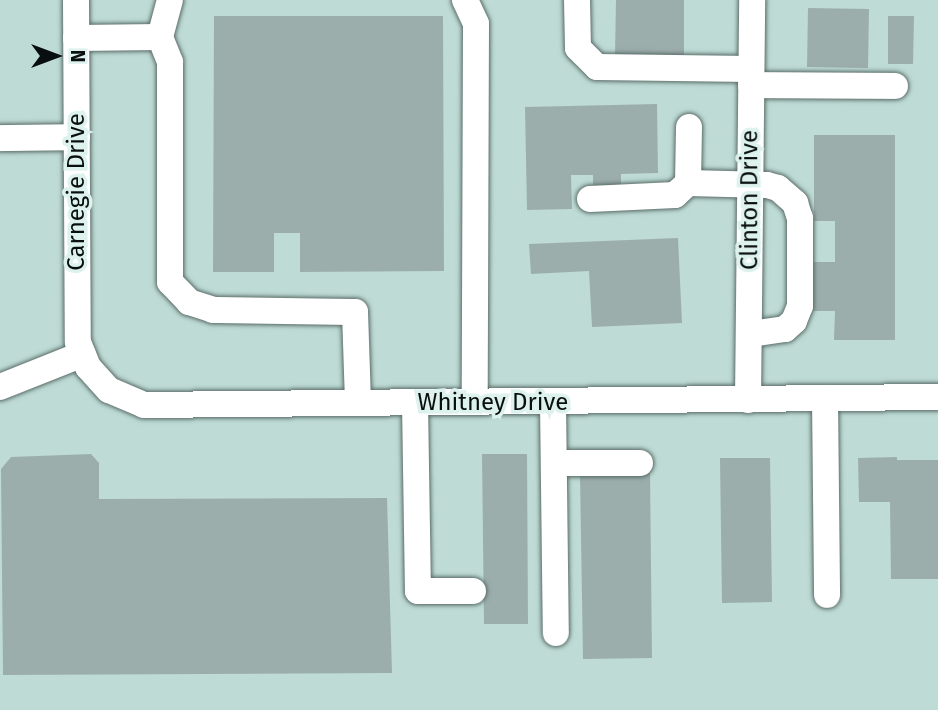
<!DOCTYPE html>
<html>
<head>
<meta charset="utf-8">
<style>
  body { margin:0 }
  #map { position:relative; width:938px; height:710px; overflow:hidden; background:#d0e4e0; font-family:"Fira Sans",sans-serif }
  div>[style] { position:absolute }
  .built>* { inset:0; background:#bedbd5 }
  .building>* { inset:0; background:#9caeab }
  .roads { filter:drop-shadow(0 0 2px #5b6d69) drop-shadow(0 0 2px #5b6d69) }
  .minor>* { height:26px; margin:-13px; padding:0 13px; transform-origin:13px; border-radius:13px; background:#fff }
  span { translate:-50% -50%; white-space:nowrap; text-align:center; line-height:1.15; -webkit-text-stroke:7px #ddf1ed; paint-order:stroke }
  .street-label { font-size:24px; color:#090f0e }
  .north { position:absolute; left:21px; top:21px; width:70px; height:70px; -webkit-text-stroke:5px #ddf1ed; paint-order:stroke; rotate:90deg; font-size:19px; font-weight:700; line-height:28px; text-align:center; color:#090f0e }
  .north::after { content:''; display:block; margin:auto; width:24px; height:32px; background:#090f0e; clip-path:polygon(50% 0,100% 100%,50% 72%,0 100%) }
</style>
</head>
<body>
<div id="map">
  <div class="built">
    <i style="clip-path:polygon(0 0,938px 0,938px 710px,0 710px)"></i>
  </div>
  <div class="building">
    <i style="clip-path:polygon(616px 0,684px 0,684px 55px,615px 55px)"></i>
    <i style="clip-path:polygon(808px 8px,869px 9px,868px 68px,807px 67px)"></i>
    <i style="clip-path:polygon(214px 16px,443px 16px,444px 271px,300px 272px,300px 233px,274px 233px,274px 272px,213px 272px)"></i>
    <i style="clip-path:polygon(888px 16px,914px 16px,913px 64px,888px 64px)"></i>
    <i style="clip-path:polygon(657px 104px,658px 173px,621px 174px,621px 185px,593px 185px,593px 175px,571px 175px,572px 209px,527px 210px,525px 107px)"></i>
    <i style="clip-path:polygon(814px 135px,895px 135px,895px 340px,834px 340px,835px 311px,810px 311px,810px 262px,835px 262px,835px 221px,814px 221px)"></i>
    <i style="clip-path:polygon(678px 238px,682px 323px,592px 327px,589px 271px,531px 274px,529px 244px)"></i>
    <i style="clip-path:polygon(91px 454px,99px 463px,99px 499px,387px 498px,392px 673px,3px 675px,1px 469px,11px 457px)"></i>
    <i style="clip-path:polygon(482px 454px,527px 454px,528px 624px,484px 624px)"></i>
    <i style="clip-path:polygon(897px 457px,897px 460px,938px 460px,938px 579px,891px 579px,890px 502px,859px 502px,858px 458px)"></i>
    <i style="clip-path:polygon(720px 458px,770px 458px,772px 602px,722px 603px)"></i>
    <i style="clip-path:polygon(650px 473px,652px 658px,583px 659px,580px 474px)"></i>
  </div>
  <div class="roads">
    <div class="minor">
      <i style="left:76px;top:0;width:342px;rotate:89.7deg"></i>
      <i style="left:78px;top:342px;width:27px;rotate:68deg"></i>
      <i style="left:88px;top:367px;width:31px;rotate:48deg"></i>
      <i style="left:109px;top:390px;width:38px;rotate:23deg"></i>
      <i style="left:144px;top:405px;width:794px;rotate:-0.58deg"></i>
      <i style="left:465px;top:0;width:26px;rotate:65deg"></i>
      <i style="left:476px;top:24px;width:378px;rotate:90.2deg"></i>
      <i style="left:577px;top:0;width:48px;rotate:88.8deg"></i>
      <i style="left:578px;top:48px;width:27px;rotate:45deg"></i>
      <i style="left:597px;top:67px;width:154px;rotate:0.7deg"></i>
      <i style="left:160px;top:37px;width:27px;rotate:68deg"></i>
      <i style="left:170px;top:62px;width:220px;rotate:90deg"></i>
      <i style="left:170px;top:282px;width:28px;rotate:46deg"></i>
      <i style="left:189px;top:302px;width:25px;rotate:18deg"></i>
      <i style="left:213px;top:310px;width:142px;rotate:0.8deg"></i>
      <i style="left:355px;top:312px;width:91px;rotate:88.1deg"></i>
      <i style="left:76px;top:38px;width:84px;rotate:-0.7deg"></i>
      <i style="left:160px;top:37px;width:38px;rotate:-75deg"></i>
      <i style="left:751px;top:85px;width:144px;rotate:0.4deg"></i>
      <i style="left:689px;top:127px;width:56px;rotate:91deg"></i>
      <i style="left:688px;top:183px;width:79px;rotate:1.5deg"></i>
      <i style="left:767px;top:185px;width:11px;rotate:15deg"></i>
      <i style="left:778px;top:188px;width:23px;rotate:41deg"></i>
      <i style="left:795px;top:203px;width:16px;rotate:72deg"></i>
      <i style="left:800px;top:218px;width:88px;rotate:90deg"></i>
      <i style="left:800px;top:306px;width:16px;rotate:112deg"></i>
      <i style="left:794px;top:321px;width:12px;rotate:138deg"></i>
      <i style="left:785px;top:329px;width:36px;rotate:172deg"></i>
      <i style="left:0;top:138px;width:77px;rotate:-0.7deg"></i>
      <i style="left:590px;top:199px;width:85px;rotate:-2.7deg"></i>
      <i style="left:675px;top:195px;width:18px;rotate:-43deg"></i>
      <i style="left:0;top:387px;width:89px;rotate:-21.7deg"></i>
      <i style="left:825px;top:398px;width:197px;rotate:89.4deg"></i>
      <i style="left:748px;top:400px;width:400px;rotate:-89.4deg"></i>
      <i style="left:415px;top:403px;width:188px;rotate:89.1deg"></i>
      <i style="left:418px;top:591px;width:55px"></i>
      <i style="left:553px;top:403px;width:230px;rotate:89.3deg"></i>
      <i style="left:554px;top:463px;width:86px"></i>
    </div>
  </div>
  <div class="street-label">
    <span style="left:77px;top:192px;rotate:-90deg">Carnegie Drive</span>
    <span style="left:750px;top:200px;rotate:-90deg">Clinton Drive</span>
    <span style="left:493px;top:403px">Whitney Drive</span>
  </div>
  <div class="north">N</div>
</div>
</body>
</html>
